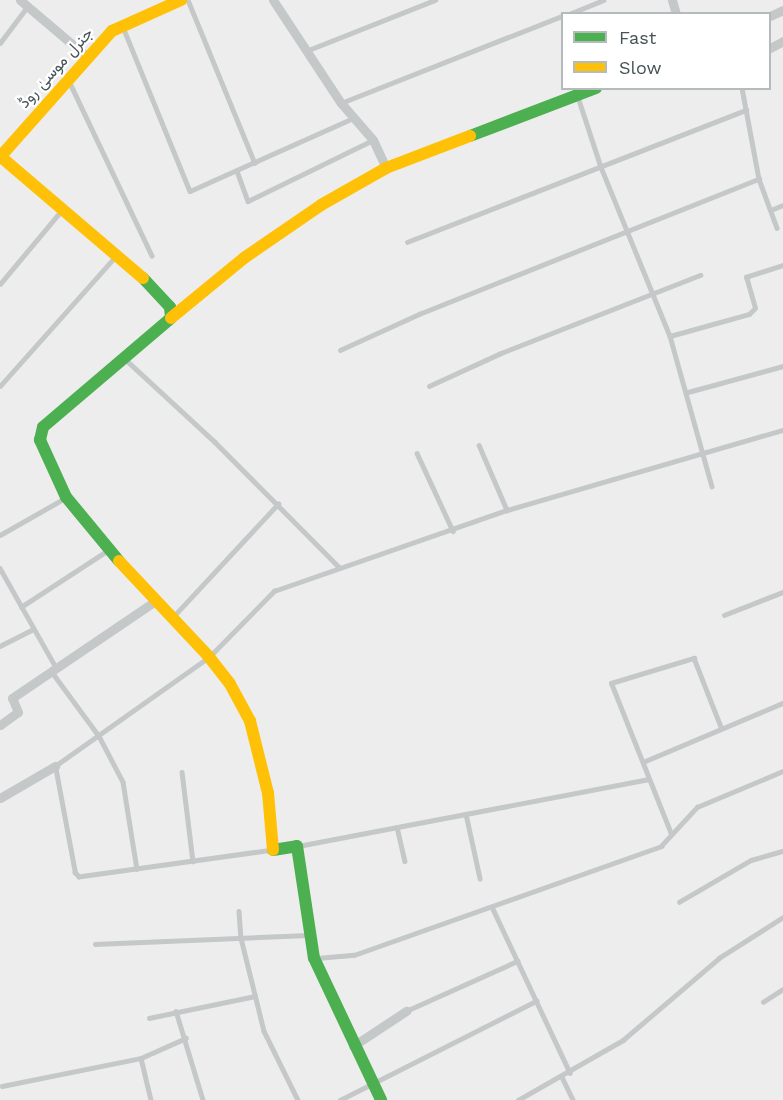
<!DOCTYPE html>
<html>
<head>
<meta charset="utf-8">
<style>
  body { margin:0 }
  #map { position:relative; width:783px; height:1100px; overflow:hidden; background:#ededed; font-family:"Work Sans",Vazirmatn,sans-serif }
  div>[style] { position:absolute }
  .lane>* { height:4.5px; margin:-2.25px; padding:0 2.25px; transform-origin:2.25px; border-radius:2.25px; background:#c4c8c8 }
  .street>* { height:9px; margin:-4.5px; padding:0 4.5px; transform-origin:4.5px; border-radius:4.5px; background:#c4c8c8 }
  .fast>* { height:12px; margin:-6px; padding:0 6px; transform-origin:6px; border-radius:6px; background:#4caf50 }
  .slow>* { height:12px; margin:-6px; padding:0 6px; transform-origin:6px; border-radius:6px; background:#ffc107 }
  span { translate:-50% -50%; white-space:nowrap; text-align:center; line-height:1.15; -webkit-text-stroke:4.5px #fff; paint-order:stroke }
  .street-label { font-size:16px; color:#465457 }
  .legend { position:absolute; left:561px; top:12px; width:210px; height:78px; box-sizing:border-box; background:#fff; border:2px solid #b5bbbc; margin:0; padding:8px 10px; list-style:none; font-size:18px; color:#465457 }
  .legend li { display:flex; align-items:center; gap:12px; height:30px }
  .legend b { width:30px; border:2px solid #b5bbbc }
</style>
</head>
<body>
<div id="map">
  <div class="lane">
    <i style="left:188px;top:0;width:176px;rotate:67.7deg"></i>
    <i style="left:569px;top:14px;width:37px;rotate:-22deg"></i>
    <i style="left:123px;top:27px;width:177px;rotate:67.8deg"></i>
    <i style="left:190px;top:191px;width:179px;rotate:-24.1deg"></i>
    <i style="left:0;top:43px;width:45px;rotate:-53.1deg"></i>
    <i style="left:306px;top:51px;width:139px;rotate:-21.6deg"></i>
    <i style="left:70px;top:83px;width:191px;rotate:64.6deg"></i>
    <i style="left:742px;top:88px;width:93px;rotate:79.4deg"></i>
    <i style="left:759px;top:179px;width:52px;rotate:69.8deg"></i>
    <i style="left:578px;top:97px;width:74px;rotate:71.8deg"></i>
    <i style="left:601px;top:167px;width:183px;rotate:67.8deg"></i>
    <i style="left:670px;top:336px;width:156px;rotate:74.4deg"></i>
    <i style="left:341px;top:103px;width:238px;rotate:-21.5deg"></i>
    <i style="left:237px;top:171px;width:32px;rotate:70deg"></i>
    <i style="left:248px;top:201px;width:139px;rotate:-26deg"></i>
    <i style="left:771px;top:210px;width:13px;rotate:-23deg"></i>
    <i style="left:407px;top:242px;width:364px;rotate:-21.3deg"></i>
    <i style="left:0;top:284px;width:95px;rotate:-50.1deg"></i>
    <i style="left:670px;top:336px;width:82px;rotate:-15.6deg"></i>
    <i style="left:749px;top:314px;width:8px;rotate:-45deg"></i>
    <i style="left:755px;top:308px;width:32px;rotate:-106deg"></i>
    <i style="left:746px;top:277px;width:39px;rotate:-18deg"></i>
    <i style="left:340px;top:350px;width:87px;rotate:-24.5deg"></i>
    <i style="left:419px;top:314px;width:366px;rotate:-21.7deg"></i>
    <i style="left:124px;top:358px;width:124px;rotate:42.7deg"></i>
    <i style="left:215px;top:442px;width:176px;rotate:45.2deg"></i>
    <i style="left:0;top:386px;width:174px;rotate:-48.3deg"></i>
    <i style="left:429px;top:386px;width:79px;rotate:-24.6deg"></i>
    <i style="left:501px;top:353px;width:214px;rotate:-21.4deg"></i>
    <i style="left:688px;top:392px;width:98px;rotate:-15.3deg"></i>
    <i style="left:479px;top:445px;width:71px;rotate:66.7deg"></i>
    <i style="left:417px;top:453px;width:86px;rotate:65.2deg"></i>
    <i style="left:0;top:535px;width:75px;rotate:-29.6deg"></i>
    <i style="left:0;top:568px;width:116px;rotate:60.6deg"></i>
    <i style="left:21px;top:607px;width:103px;rotate:-33.1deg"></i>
    <i style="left:724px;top:615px;width:63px;rotate:-21.3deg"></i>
    <i style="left:172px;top:618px;width:156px;rotate:-47.1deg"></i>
    <i style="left:0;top:646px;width:37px;rotate:-27deg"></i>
    <i style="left:52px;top:672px;width:79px;rotate:53.7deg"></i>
    <i style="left:99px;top:736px;width:52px;rotate:62.4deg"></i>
    <i style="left:123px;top:782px;width:88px;rotate:80.9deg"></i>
    <i style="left:643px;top:762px;width:152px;rotate:-22.9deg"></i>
    <i style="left:182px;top:772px;width:90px;rotate:83deg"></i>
    <i style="left:466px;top:814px;width:66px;rotate:77.7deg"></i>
    <i style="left:397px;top:827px;width:35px;rotate:77deg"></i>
    <i style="left:671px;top:834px;width:162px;rotate:-111.7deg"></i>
    <i style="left:611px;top:683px;width:87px;rotate:-16.8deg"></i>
    <i style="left:694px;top:658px;width:74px;rotate:68.6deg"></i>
    <i style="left:298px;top:846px;width:357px;rotate:-10.8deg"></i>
    <i style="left:273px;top:850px;width:196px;rotate:172.1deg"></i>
    <i style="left:79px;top:877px;width:6px;rotate:-135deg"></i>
    <i style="left:75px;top:873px;width:109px;rotate:-100.6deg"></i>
    <i style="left:55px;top:766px;width:189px;rotate:-35.3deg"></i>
    <i style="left:209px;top:657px;width:93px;rotate:-45.4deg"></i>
    <i style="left:274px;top:591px;width:247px;rotate:-19.2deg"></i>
    <i style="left:507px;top:510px;width:287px;rotate:-16.2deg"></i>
    <i style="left:679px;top:902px;width:83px;rotate:-30.3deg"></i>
    <i style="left:751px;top:860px;width:33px;rotate:-16deg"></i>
    <i style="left:493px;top:909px;width:181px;rotate:64.8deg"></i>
    <i style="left:239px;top:911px;width:27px;rotate:86deg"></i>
    <i style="left:241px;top:938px;width:96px;rotate:76.1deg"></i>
    <i style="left:264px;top:1031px;width:77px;rotate:63.8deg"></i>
    <i style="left:95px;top:944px;width:213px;rotate:-2.4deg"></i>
    <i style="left:317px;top:958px;width:37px;rotate:-5deg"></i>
    <i style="left:354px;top:955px;width:326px;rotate:-19.5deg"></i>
    <i style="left:661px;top:846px;width:53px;rotate:-47.3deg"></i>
    <i style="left:697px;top:807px;width:93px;rotate:-22.7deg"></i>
    <i style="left:763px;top:1002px;width:24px;rotate:-33deg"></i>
    <i style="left:176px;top:1011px;width:93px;rotate:73.1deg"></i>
    <i style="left:406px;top:1011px;width:122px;rotate:-24.2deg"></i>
    <i style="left:149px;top:1018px;width:108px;rotate:-11.7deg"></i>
    <i style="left:141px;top:1058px;width:43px;rotate:76.6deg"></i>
    <i style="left:562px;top:1077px;width:25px;rotate:64deg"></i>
    <i style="left:2px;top:1086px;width:142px;rotate:-11.4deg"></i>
    <i style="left:141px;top:1058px;width:49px;rotate:-24deg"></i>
    <i style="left:340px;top:1100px;width:220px;rotate:-26.8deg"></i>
    <i style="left:518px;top:1100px;width:121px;rotate:-29.7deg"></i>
    <i style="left:623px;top:1040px;width:126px;rotate:-40.5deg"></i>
    <i style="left:719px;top:958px;width:76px;rotate:-32.6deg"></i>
  </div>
  <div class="street">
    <i style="left:20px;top:0;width:87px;rotate:40.3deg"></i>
    <i style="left:273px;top:0;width:123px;rotate:56.6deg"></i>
    <i style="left:341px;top:103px;width:49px;rotate:49.1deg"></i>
    <i style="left:373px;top:140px;width:31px;rotate:65deg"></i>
    <i style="left:672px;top:0;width:15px;rotate:74deg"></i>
    <i style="left:770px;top:16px;width:14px;rotate:-25deg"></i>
    <i style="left:770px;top:48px;width:15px;rotate:-28deg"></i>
    <i style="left:0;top:725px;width:22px;rotate:-36deg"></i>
    <i style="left:18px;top:712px;width:15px;rotate:-113deg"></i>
    <i style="left:12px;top:698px;width:173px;rotate:-34.1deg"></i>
    <i style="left:0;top:798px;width:64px;rotate:-30.2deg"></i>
    <i style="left:353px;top:1046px;width:64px;rotate:-33.4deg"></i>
  </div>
  <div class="fast">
    <i style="left:470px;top:136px;width:135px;rotate:-20.9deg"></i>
    <i style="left:119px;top:561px;width:83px;rotate:-129.6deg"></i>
    <i style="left:66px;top:497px;width:63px;rotate:-114.5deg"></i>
    <i style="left:40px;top:440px;width:13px;rotate:-77deg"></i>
    <i style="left:43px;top:427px;width:168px;rotate:-40.4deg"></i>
    <i style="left:171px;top:318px;width:11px;rotate:-95deg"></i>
    <i style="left:170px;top:307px;width:40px;rotate:-133deg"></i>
    <i style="left:273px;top:850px;width:24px;rotate:-9deg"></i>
    <i style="left:297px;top:846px;width:113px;rotate:81.4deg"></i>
    <i style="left:314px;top:958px;width:157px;rotate:64.7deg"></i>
  </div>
  <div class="slow">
    <i style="left:0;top:156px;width:188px;rotate:40.5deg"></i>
    <i style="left:0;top:157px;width:169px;rotate:-48.4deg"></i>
    <i style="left:112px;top:31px;width:76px;rotate:-24.2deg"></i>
    <i style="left:171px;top:318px;width:94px;rotate:-39.4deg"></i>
    <i style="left:244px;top:258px;width:93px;rotate:-34.5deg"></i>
    <i style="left:321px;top:205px;width:75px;rotate:-29.6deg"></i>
    <i style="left:386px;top:168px;width:90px;rotate:-20.9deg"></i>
    <i style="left:119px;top:561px;width:132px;rotate:46.8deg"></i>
    <i style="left:209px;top:657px;width:34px;rotate:52deg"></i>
    <i style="left:230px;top:684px;width:42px;rotate:61.6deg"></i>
    <i style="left:250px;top:721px;width:74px;rotate:76deg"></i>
    <i style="left:268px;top:793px;width:57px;rotate:85deg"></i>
  </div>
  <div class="street-label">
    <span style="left:56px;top:68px;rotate:-48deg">جنرل موسیٰ روڈ</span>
  </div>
  <ul class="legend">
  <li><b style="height:8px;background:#4caf50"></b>Fast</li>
  <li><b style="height:8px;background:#ffc107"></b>Slow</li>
  </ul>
</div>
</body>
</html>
